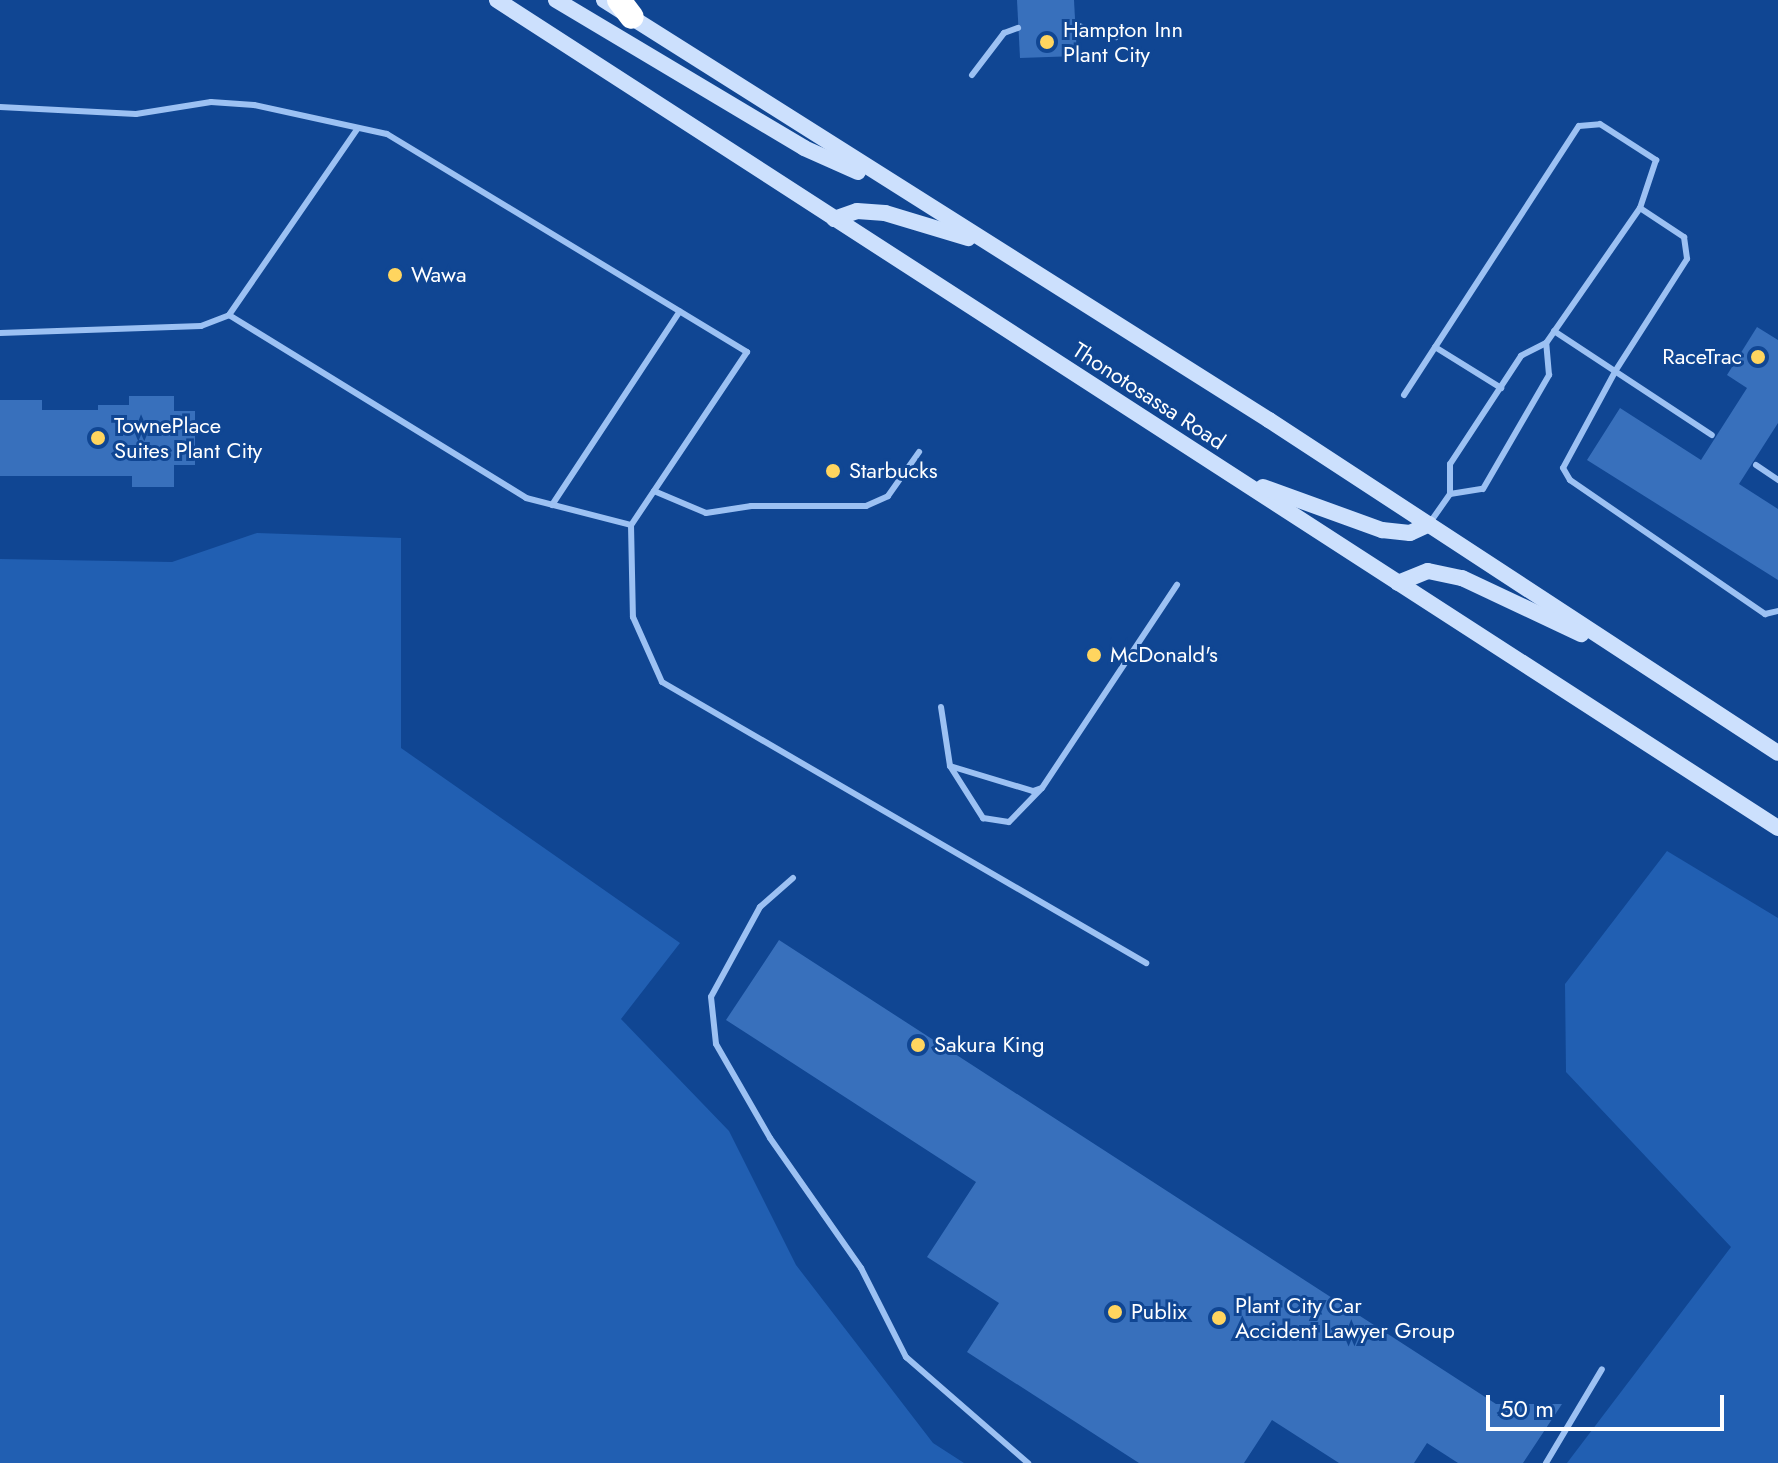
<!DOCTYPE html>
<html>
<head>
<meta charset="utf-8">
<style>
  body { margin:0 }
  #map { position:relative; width:1778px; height:1463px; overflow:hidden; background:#104693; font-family:Jost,sans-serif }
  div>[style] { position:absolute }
  .green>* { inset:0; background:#215fb2 }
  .building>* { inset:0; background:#3870bc }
  .lane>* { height:6px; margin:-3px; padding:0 3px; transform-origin:3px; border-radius:3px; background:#9cc1f3 }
  .secondary>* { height:16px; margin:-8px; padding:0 8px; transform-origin:8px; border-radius:8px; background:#cce0fd }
  .highway>* { height:24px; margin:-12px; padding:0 12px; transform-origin:12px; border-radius:12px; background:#fff }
  .dots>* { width:22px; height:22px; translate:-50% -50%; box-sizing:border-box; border:4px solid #104693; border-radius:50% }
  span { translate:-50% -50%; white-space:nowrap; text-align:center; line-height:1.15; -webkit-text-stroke:6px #104693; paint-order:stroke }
  .poi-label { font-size:22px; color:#fff }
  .left { translate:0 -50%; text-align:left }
  .right { translate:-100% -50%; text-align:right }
  .street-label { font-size:22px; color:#fff }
  .scale { position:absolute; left:1486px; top:1395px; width:238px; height:36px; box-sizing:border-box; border:4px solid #fff; border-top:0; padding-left:10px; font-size:24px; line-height:28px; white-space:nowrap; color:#fff; -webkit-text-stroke:6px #104693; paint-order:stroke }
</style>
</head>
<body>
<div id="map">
  <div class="green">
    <i style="clip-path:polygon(257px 533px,401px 538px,401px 748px,680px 943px,621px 1019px,729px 1131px,796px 1265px,933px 1443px,964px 1463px,0 1463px,0 559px,172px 562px)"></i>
    <i style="clip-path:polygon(1667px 851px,1778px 918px,1778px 1463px,1567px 1463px,1731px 1247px,1566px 1072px,1565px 984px)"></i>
  </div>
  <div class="building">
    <i style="clip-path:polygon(1017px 0,1074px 0,1077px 56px,1020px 58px)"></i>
    <i style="clip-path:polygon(1757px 327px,1778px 340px,1778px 423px,1739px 484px,1778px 509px,1778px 580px,1587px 460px,1620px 408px,1701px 460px,1747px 388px,1727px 375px)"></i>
    <i style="clip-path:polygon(129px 396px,174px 396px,174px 411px,195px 411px,195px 465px,174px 465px,174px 487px,132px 487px,132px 476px,0 476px,0 400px,42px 400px,42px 410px,98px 410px,98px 405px,129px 405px)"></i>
    <i style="clip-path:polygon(779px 940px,1496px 1404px,1562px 1404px,1523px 1463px,1458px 1463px,1427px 1443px,1414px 1463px,1339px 1463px,1272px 1420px,1244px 1463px,1139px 1463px,967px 1352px,999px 1303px,927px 1257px,976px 1182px,726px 1020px)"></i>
  </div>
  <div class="lane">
    <i style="left:1075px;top:25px;width:43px;rotate:16.3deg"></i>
    <i style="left:972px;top:75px;width:53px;rotate:-52.7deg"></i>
    <i style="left:1004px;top:33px;width:15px;rotate:-20deg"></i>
    <i style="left:0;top:107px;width:136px;rotate:2.9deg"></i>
    <i style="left:136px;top:114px;width:76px;rotate:-9.1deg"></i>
    <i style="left:211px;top:102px;width:43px;rotate:4deg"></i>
    <i style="left:254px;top:105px;width:136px;rotate:12.3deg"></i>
    <i style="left:387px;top:134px;width:421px;rotate:31.2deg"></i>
    <i style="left:747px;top:352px;width:208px;rotate:123.8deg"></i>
    <i style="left:631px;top:525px;width:92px;rotate:88.8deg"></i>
    <i style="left:633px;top:617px;width:71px;rotate:66deg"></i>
    <i style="left:662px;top:682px;width:560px;rotate:30.14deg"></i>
    <i style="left:1640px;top:208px;width:53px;rotate:33.4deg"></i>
    <i style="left:1684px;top:237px;width:22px;rotate:82deg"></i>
    <i style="left:1687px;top:259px;width:132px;rotate:122.6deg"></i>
    <i style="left:1616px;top:370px;width:111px;rotate:118.4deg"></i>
    <i style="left:1563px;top:468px;width:14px;rotate:60deg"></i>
    <i style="left:1570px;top:480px;width:237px;rotate:34.5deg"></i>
    <i style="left:1765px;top:614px;width:13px;rotate:-13deg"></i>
    <i style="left:229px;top:315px;width:349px;rotate:31.6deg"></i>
    <i style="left:526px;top:498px;width:108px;rotate:14.4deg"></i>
    <i style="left:1554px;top:331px;width:189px;rotate:33.4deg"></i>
    <i style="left:0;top:333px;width:201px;rotate:-2deg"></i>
    <i style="left:201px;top:326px;width:30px;rotate:-21deg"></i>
    <i style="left:229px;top:315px;width:227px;rotate:-55.4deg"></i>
    <i style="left:1435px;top:347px;width:78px;rotate:31.8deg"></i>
    <i style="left:1404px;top:395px;width:321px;rotate:-57deg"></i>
    <i style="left:1579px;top:126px;width:21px;rotate:-5deg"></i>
    <i style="left:1600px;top:124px;width:67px;rotate:32.7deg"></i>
    <i style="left:1656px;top:160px;width:51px;rotate:108.4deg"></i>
    <i style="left:1640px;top:208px;width:165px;rotate:124.8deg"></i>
    <i style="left:1546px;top:343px;width:28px;rotate:153deg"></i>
    <i style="left:1521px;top:356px;width:129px;rotate:123.3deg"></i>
    <i style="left:1450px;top:464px;width:30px;rotate:90deg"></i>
    <i style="left:1450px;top:494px;width:33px;rotate:125deg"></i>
    <i style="left:1756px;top:465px;width:27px;rotate:34deg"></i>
    <i style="left:654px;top:491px;width:56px;rotate:22.9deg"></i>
    <i style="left:706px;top:513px;width:46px;rotate:-8.8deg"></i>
    <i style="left:751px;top:506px;width:115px"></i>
    <i style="left:866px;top:506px;width:24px;rotate:-24deg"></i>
    <i style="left:888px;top:496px;width:54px;rotate:-54.8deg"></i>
    <i style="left:1450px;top:494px;width:33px;rotate:-9deg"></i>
    <i style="left:1483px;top:489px;width:132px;rotate:-59.9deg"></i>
    <i style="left:1549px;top:375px;width:32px;rotate:-95deg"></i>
    <i style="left:552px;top:505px;width:232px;rotate:-56.6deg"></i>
    <i style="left:941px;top:707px;width:60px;rotate:81.3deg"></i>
    <i style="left:950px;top:766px;width:87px;rotate:16.8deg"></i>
    <i style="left:1033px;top:791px;width:9px;rotate:-18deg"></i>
    <i style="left:1042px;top:788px;width:244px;rotate:-56.4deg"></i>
    <i style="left:950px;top:766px;width:62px;rotate:57.6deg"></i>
    <i style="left:983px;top:818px;width:26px;rotate:9deg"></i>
    <i style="left:1009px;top:822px;width:45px;rotate:-45.9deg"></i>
    <i style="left:793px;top:878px;width:44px;rotate:138.7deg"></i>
    <i style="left:760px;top:907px;width:102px;rotate:118.6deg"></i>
    <i style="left:711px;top:997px;width:47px;rotate:83.9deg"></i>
    <i style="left:716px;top:1044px;width:108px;rotate:60.1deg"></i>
    <i style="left:770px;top:1138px;width:159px;rotate:55deg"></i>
    <i style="left:861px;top:1268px;width:100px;rotate:63.2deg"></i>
    <i style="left:906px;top:1357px;width:162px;rotate:41deg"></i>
    <i style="left:1546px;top:1463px;width:109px;rotate:-59.2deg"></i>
  </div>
  <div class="secondary">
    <i style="left:497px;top:0;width:1525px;rotate:32.88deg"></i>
    <i style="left:556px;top:0;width:289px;rotate:30.8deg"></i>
    <i style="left:804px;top:148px;width:59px;rotate:24deg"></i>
    <i style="left:604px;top:0;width:787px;rotate:32.28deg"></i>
    <i style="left:1269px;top:420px;width:608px;rotate:33.19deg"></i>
    <i style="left:834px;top:219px;width:24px;rotate:-19deg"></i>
    <i style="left:857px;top:211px;width:28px;rotate:4deg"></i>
    <i style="left:885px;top:213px;width:87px;rotate:16.8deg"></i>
    <i style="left:1263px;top:487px;width:127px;rotate:19.9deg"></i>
    <i style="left:1382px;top:530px;width:28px;rotate:6deg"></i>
    <i style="left:1410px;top:533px;width:21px;rotate:-25deg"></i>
    <i style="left:1398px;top:583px;width:32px;rotate:-22deg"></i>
    <i style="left:1428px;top:571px;width:35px;rotate:12deg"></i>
    <i style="left:1462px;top:578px;width:132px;rotate:25.2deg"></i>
  </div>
  <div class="highway">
    <i style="left:619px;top:0;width:21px;rotate:53deg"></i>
  </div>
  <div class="dots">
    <i style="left:1047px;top:42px;background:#ffd55f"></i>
    <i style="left:395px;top:275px;background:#ffd55f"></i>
    <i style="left:1758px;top:357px;background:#ffd55f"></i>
    <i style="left:98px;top:438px;background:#ffd55f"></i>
    <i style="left:833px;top:471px;background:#ffd55f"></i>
    <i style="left:1094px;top:655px;background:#ffd55f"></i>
    <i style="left:918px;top:1045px;background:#ffd55f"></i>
    <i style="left:1115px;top:1312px;background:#ffd55f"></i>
    <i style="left:1219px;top:1318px;background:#ffd55f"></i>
  </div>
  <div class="poi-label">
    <span class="left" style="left:1063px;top:42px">Hampton Inn<br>Plant City</span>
    <span class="left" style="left:411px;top:275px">Wawa</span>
    <span class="right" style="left:1742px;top:357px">RaceTrac</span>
    <span class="left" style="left:114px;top:438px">TownePlace<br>Suites Plant City</span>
    <span class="left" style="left:849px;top:471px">Starbucks</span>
    <span class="left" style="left:1110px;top:655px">McDonald's</span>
    <span class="left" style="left:934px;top:1045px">Sakura King</span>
    <span class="left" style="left:1235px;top:1318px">Plant City Car<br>Accident Lawyer Group</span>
    <span class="left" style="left:1131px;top:1312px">Publix</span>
  </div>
  <div class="street-label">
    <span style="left:1149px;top:396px;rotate:33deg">Thonotosassa Road</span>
  </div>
  <div class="scale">50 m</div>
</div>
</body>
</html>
